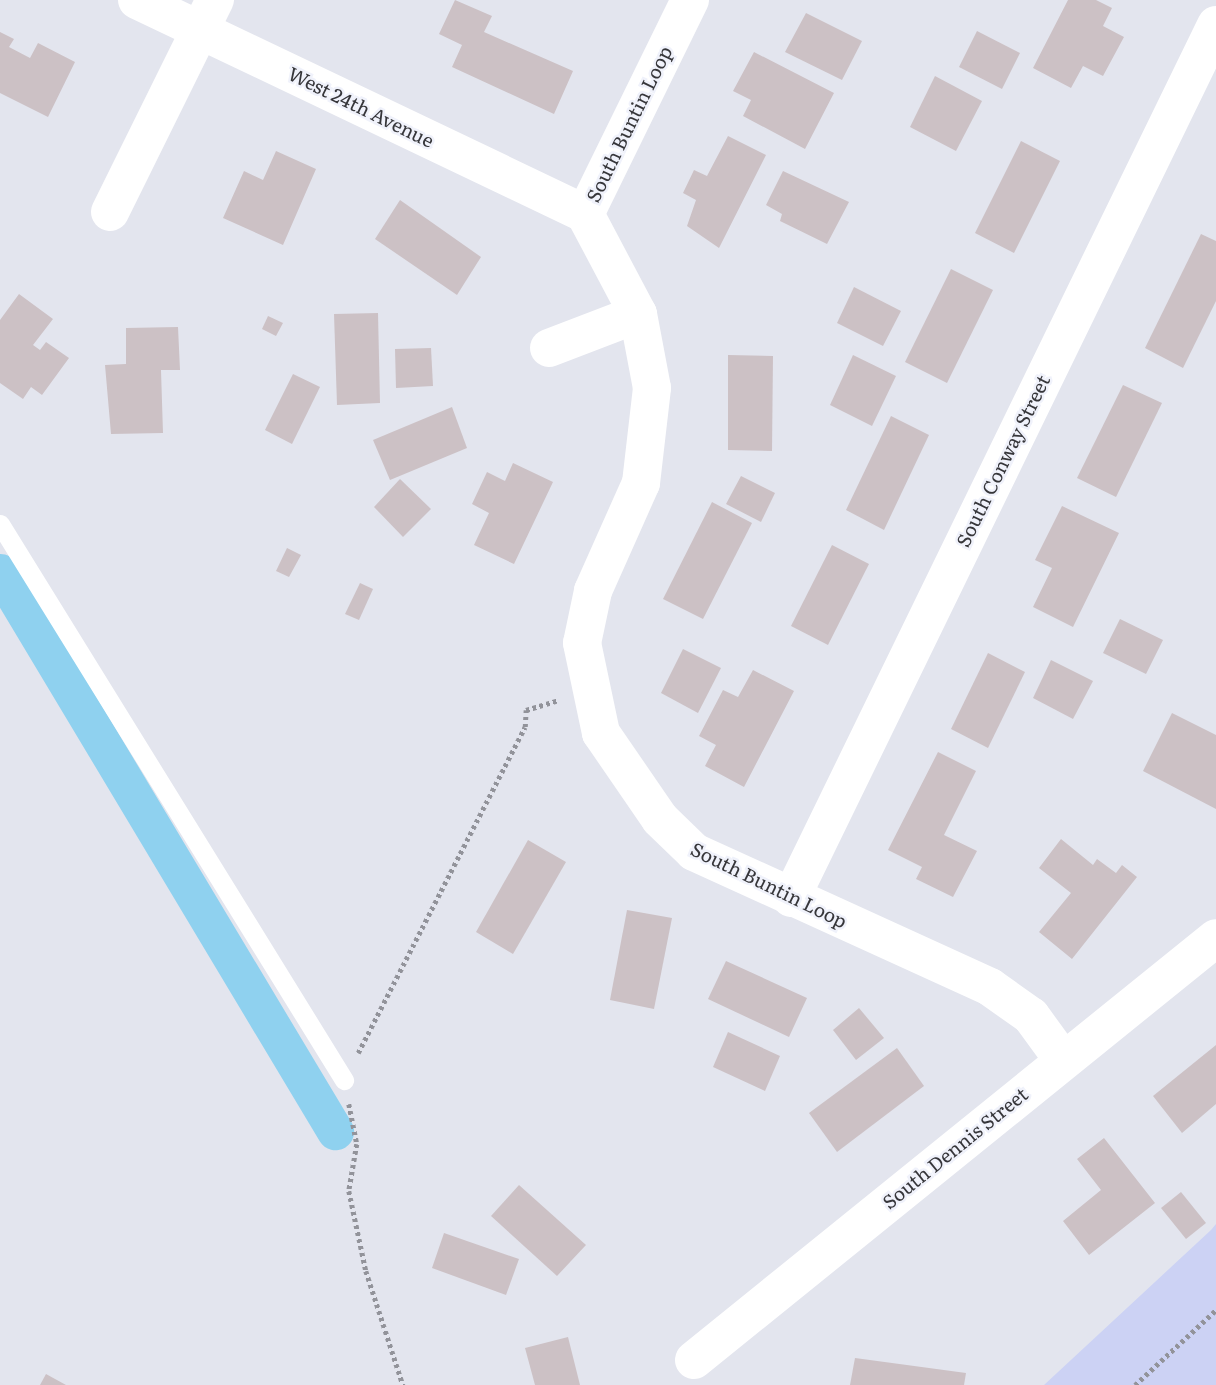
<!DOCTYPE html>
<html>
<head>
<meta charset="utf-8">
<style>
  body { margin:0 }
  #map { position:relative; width:1216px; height:1385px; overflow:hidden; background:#e3e5ee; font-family:Literata,serif }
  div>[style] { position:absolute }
  .green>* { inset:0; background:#ccd2f4 }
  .canal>* { height:37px; margin:-18.5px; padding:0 18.5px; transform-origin:18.5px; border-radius:18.5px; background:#8fd1ef }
  .building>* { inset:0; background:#ccc1c5 }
  .path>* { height:4.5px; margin-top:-2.25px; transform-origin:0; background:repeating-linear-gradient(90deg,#92939a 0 3.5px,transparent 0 7px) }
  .lane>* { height:19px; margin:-9.5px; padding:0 9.5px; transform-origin:9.5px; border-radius:9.5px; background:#fff }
  .street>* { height:38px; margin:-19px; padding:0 19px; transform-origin:19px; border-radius:19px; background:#fff }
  span { translate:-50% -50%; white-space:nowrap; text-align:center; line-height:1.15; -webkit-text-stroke:5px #f0f2fb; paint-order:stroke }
  .street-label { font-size:19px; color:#36363a }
</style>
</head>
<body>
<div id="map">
  <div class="green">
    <i style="clip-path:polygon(1216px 1224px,1216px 1385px,1044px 1385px,1211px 1230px)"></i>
  </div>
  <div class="canal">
    <i style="left:0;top:572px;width:652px;rotate:59.07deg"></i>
  </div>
  <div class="building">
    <i style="clip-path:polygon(455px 0,492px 16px,484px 32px,573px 71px,554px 114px,452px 67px,462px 45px,439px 34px)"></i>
    <i style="clip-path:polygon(1068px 0,1096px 0,1112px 8px,1103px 26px,1124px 37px,1103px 76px,1083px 66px,1071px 88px,1033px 68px)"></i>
    <i style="clip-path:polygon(806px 13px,862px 41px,842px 80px,785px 52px)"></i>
    <i style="clip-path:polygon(977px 31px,1020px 53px,1002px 89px,959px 67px)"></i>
    <i style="clip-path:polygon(0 32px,14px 39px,9px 47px,30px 58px,38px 43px,75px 62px,48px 117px,0 93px)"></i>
    <i style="clip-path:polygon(754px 52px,834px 93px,805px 149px,743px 116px,751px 100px,733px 91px)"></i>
    <i style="clip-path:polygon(935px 76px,982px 101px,956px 151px,910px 127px)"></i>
    <i style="clip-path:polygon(728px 136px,766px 155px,719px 248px,687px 226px,696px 200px,683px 193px,694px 170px,707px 176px)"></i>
    <i style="clip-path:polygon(1021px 141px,1060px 161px,1014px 253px,975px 233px)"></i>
    <i style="clip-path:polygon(276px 151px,316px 169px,283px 245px,223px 218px,244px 171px,263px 180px)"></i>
    <i style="clip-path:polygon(783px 171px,849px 202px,827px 244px,780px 221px,782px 214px,766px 205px)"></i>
    <i style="clip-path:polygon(400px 200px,481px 257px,457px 295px,375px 239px)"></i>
    <i style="clip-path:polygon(1201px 234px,1216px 241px,1216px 301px,1183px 368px,1145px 348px)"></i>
    <i style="clip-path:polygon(951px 269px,993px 290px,947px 383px,905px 362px)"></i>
    <i style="clip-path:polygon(854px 287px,901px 311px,883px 346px,837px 323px)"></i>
    <i style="clip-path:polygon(19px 294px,53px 319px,33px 345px,40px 350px,46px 342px,69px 358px,42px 395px,31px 387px,23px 399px,0 383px,0 320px)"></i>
    <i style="clip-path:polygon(378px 313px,380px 403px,337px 405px,334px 314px)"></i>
    <i style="clip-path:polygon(268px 316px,283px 323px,276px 336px,262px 329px)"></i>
    <i style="clip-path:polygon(178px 327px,180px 370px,161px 370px,163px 433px,111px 434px,105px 365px,126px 364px,126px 328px)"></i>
    <i style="clip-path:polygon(431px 348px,433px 386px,396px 388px,395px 349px)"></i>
    <i style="clip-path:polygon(728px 355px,773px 356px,772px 451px,728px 450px)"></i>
    <i style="clip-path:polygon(853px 355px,896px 376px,872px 426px,830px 405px)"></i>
    <i style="clip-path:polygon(293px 374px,320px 387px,292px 444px,265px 430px)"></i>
    <i style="clip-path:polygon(1123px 385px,1162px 403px,1116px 497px,1077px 478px)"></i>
    <i style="clip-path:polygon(452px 407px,467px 448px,390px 480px,373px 440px)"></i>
    <i style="clip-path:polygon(891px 416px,929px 435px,884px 530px,846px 510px)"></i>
    <i style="clip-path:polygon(513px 463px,553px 482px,514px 564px,474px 545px,489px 513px,472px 504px,487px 472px,505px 481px)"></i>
    <i style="clip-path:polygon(741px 476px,775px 493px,761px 522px,726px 504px)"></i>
    <i style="clip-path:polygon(400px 479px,431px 509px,403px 537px,374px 507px)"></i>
    <i style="clip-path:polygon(712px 502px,752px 523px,703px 619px,663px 599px)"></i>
    <i style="clip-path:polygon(1062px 506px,1119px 533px,1073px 627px,1033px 607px,1052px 568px,1035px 560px)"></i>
    <i style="clip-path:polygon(832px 545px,869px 564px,828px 645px,791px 626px)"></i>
    <i style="clip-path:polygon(287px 548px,301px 555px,289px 577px,276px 571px)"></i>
    <i style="clip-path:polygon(360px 583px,373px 589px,359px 620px,345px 614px)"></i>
    <i style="clip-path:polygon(1120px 619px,1163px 640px,1146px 674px,1103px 653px)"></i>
    <i style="clip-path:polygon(683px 649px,721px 668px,698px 713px,661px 693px)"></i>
    <i style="clip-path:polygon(988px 653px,1025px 672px,988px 748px,951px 729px)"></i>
    <i style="clip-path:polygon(1051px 660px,1093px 681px,1073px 719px,1033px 698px)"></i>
    <i style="clip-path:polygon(753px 670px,794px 691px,744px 787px,705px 766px,716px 745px,699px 736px,723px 690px,738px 697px)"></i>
    <i style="clip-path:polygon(1172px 713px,1216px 735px,1216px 809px,1143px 771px)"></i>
    <i style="clip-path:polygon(938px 752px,976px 771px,944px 835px,977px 851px,953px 897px,916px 879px,922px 867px,888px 850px)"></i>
    <i style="clip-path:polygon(1061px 839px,1093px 865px,1097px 859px,1116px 873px,1122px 865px,1137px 877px,1072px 959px,1039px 932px,1071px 893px,1039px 868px)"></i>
    <i style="clip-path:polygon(528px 840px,566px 862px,513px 954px,476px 932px)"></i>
    <i style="clip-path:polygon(627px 910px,672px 918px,654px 1009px,610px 1000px)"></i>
    <i style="clip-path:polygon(726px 961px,807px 998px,789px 1037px,708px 999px)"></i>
    <i style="clip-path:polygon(859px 1008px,884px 1038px,856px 1060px,833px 1030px)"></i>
    <i style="clip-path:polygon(728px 1032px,780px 1056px,765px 1091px,713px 1067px)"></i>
    <i style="clip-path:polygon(1216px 1045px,1216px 1104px,1182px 1133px,1153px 1096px)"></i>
    <i style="clip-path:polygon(897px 1048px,924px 1086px,837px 1152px,809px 1113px)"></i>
    <i style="clip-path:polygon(1104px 1138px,1155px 1203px,1089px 1255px,1063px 1221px,1101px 1190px,1077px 1159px)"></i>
    <i style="clip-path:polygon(519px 1185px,586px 1245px,557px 1276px,491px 1216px)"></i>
    <i style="clip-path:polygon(1181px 1192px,1206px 1223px,1186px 1239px,1161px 1208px)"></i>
    <i style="clip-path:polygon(444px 1233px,519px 1259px,506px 1295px,432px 1268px)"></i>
    <i style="clip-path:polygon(568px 1337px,580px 1385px,535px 1385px,525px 1348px)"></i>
    <i style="clip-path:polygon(855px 1358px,966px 1373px,964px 1385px,850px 1385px)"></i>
    <i style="clip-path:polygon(46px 1374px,66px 1385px,40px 1385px)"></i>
  </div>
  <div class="path">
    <i style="left:358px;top:1053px;width:366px;rotate:-62.9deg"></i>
    <i style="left:525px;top:727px;width:17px;rotate:-87deg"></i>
    <i style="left:526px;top:710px;width:34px;rotate:-17deg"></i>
    <i style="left:349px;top:1104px;width:41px;rotate:78.7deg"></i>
    <i style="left:357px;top:1144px;width:48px;rotate:99.7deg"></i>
    <i style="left:349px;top:1191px;width:82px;rotate:78deg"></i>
    <i style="left:366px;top:1271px;width:120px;rotate:72deg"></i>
    <i style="left:1135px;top:1385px;width:110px;rotate:-42.8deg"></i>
  </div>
  <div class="lane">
    <i style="left:0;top:524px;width:654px;rotate:58.25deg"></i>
  </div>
  <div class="street">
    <i style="left:137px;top:0;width:496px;rotate:25.5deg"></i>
    <i style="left:690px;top:0;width:238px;rotate:116.1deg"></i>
    <i style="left:585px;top:214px;width:113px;rotate:62.1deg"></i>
    <i style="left:638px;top:314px;width:75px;rotate:79.3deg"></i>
    <i style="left:652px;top:388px;width:96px;rotate:96.6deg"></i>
    <i style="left:641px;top:483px;width:118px;rotate:114deg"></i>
    <i style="left:593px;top:591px;width:53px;rotate:101.9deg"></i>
    <i style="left:582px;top:643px;width:92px;rotate:78.1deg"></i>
    <i style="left:601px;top:733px;width:104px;rotate:55.5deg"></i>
    <i style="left:660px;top:819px;width:47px;rotate:44.1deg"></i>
    <i style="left:694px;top:852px;width:325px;rotate:24.5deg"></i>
    <i style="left:990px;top:987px;width:50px;rotate:35.3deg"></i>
    <i style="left:1031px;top:1016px;width:54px;rotate:54deg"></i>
    <i style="left:110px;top:212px;width:237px;rotate:-63.7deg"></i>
    <i style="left:549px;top:348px;width:95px;rotate:-20.9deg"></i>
    <i style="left:791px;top:898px;width:971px;rotate:-64.04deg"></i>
    <i style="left:694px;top:1360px;width:671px;rotate:-38.95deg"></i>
  </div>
  <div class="street-label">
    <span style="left:361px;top:107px;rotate:26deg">West 24th Avenue</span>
    <span style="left:629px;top:124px;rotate:-64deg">South Buntin Loop</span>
    <span style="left:1003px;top:461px;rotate:-64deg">South Conway Street</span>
    <span style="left:769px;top:885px;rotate:26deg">South Buntin Loop</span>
    <span style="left:955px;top:1148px;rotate:-39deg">South Dennis Street</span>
  </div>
</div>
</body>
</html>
